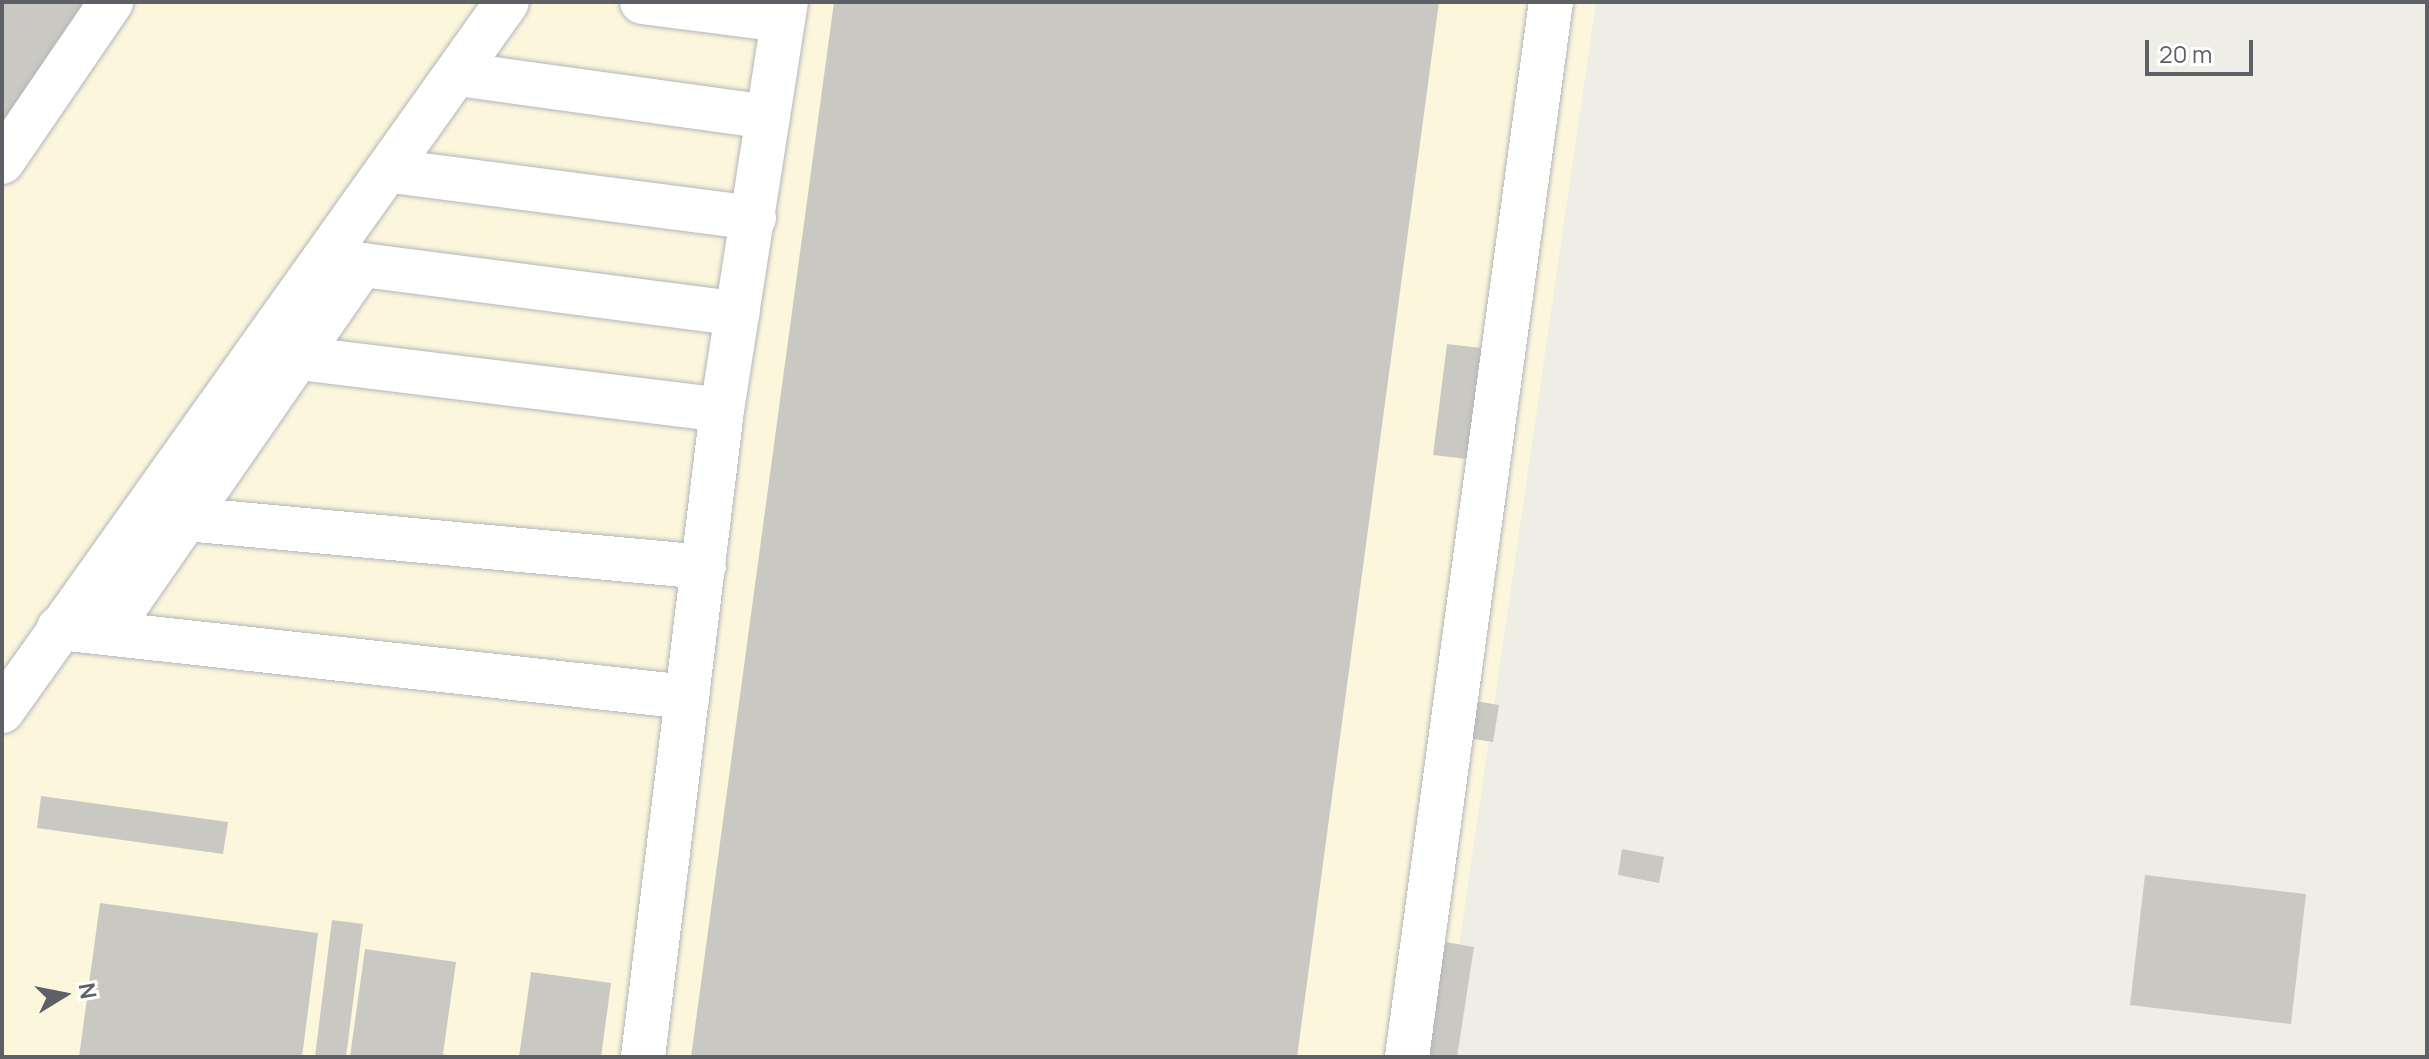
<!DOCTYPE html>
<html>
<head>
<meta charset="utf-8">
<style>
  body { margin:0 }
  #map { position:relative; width:2429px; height:1059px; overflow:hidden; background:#eeede6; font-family:Manrope,sans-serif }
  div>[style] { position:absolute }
  .commercial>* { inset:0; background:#fcf6dd }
  .building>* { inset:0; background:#cac8c2 }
  .roads { filter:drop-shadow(0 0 2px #b3b5b9) drop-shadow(0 0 2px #b3b5b9) }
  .minor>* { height:44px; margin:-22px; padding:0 22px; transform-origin:22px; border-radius:22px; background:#fff }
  span { translate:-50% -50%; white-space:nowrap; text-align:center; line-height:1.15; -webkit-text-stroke:8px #fff; paint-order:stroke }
  .frame { position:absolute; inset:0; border:4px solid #5d6065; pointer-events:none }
  .north { position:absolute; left:24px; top:955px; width:80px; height:80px; -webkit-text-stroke:6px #fff; paint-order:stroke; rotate:80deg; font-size:22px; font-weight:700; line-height:32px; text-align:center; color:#5d6065 }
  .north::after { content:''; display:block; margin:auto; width:28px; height:36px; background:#5d6065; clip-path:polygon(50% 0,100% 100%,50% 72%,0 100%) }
  .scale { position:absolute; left:2145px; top:40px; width:108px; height:36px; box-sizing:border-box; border:4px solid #5d6065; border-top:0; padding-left:10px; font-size:24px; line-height:28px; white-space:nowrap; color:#5d6065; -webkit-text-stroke:6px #fff; paint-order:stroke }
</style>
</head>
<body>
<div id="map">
  <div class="commercial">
    <i style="clip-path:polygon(2px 2px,1596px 2px,1443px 1057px,2px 1057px)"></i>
  </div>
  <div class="building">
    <i style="clip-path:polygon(2px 2px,97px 2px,2px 136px)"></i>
    <i style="clip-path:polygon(834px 2px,1439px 2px,1297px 1057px,691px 1057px)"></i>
    <i style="clip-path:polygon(1447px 344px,1498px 350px,1484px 461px,1433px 455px)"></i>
    <i style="clip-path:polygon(1475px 701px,1499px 705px,1493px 742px,1468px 738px)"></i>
    <i style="clip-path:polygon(41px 796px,228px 822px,223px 854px,37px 828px)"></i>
    <i style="clip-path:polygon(1622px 849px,1664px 857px,1659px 883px,1618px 875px)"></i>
    <i style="clip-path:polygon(2145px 875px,2306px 894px,2291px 1024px,2130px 1005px)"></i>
    <i style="clip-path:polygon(100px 903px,318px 933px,302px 1057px,79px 1057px)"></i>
    <i style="clip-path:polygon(332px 920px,363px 924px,346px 1057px,315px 1057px)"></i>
    <i style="clip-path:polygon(1445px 942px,1474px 947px,1457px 1057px,1428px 1057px)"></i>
    <i style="clip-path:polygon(365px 949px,456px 962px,443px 1054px,450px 1057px,350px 1057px)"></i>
    <i style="clip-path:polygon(531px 972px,611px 983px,601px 1057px,519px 1057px)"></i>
  </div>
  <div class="roads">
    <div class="minor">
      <i style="left:642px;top:2px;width:142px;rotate:7.3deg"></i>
      <i style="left:458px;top:74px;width:313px;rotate:7.9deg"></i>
      <i style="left:2px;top:162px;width:194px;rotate:-55.7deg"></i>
      <i style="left:392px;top:171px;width:365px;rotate:7.4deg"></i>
      <i style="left:332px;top:261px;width:409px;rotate:7.4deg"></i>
      <i style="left:299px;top:358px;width:426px;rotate:7deg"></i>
      <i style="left:186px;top:519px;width:520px;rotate:5.29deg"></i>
      <i style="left:59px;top:628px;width:632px;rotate:6.27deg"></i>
      <i style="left:107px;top:633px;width:448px;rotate:-55.3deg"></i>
      <i style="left:2px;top:711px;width:870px;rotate:-54.54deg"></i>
      <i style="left:643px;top:1057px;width:652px;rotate:-83.04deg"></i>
      <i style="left:722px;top:410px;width:413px;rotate:-81.1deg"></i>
      <i style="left:1407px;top:1057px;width:1065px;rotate:-82.23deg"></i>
    </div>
  </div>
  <div class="frame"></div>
  <div class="north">N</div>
  <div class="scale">20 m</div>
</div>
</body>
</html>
